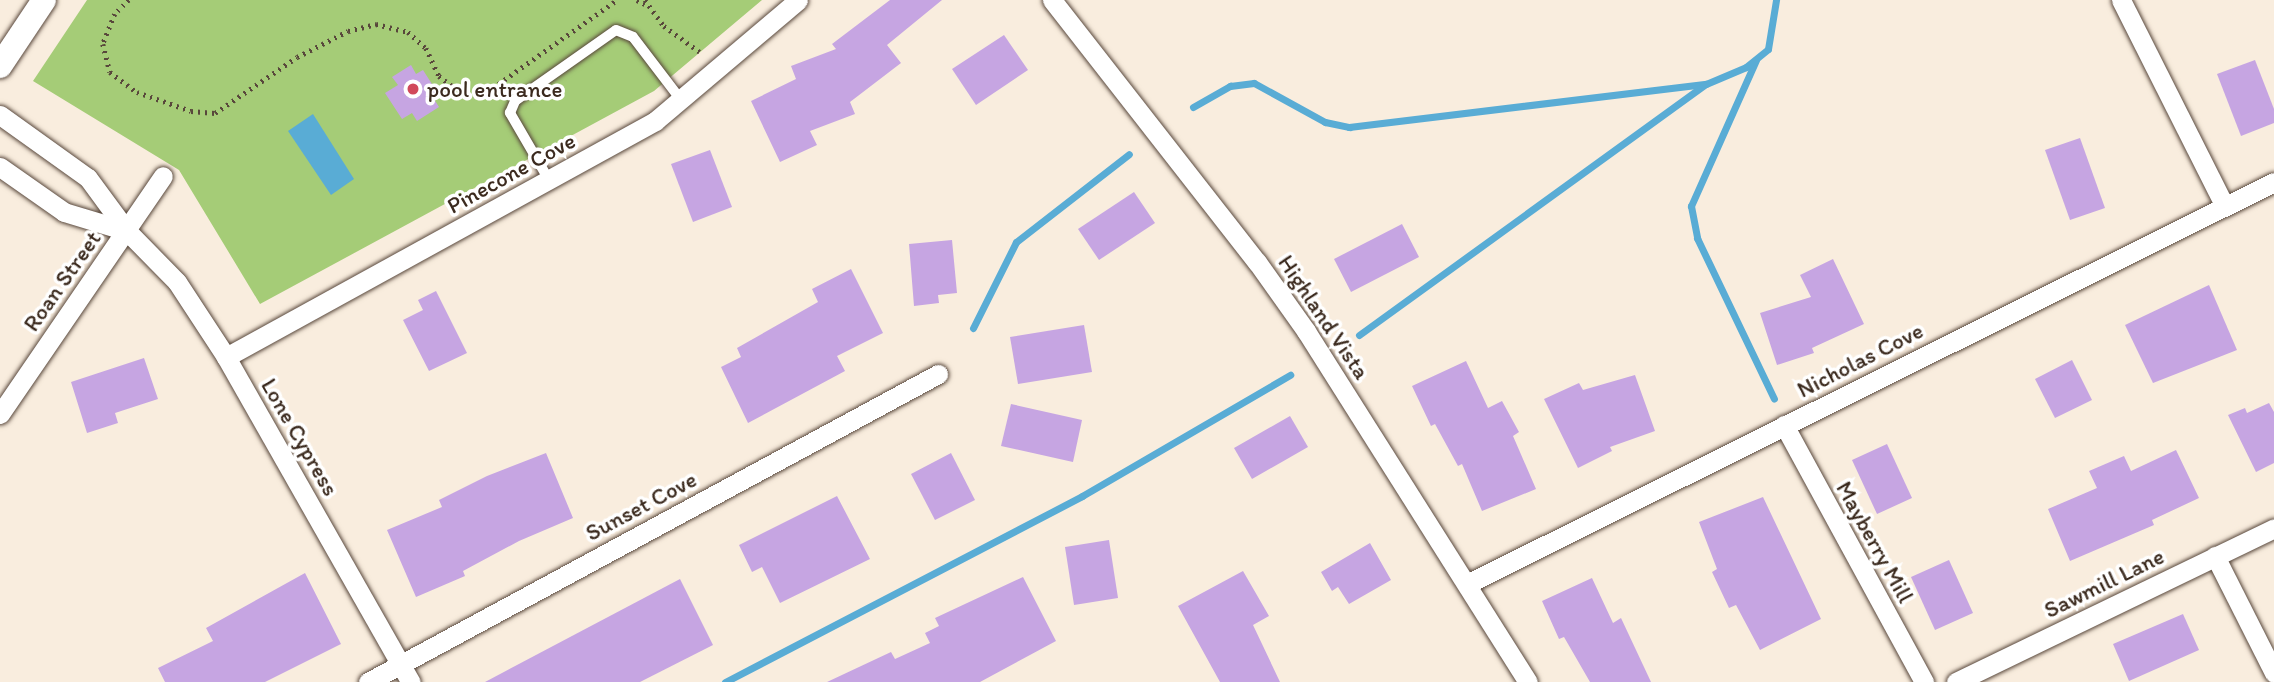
<!DOCTYPE html>
<html>
<head>
<meta charset="utf-8">
<style>
  body { margin:0 }
  #map { position:relative; width:2274px; height:682px; overflow:hidden; background:#f9edde; font-family:Itim,sans-serif }
  div>[style] { position:absolute }
  .green>* { inset:0; background:#a5cc77 }
  .water>* { inset:0; background:#59acd5 }
  .stream>* { height:7px; margin:-3.5px; padding:0 3.5px; transform-origin:3.5px; border-radius:3.5px; background:#59acd5 }
  .building>* { inset:0; background:#c6a5e2 }
  .path>* { height:4.5px; margin-top:-2.25px; transform-origin:0; background:repeating-linear-gradient(90deg,#58473b 0 2px,transparent 0 7px) }
  .roads { filter:drop-shadow(0 0 2px #58473b) drop-shadow(0 0 2px #58473b) }
  .service>* { height:10px; margin:-5px; padding:0 5px; transform-origin:5px; border-radius:5px; background:#fff }
  .minor>* { height:19px; margin:-9.5px; padding:0 9.5px; transform-origin:9.5px; border-radius:9.5px; background:#fff }
  .tertiary>* { height:24px; margin:-12px; padding:0 12px; transform-origin:12px; border-radius:12px; background:#fff }
  .dots>* { width:19px; height:19px; translate:-50% -50%; box-sizing:border-box; border:4px solid #fff; border-radius:50% }
  span { translate:-50% -50%; white-space:nowrap; text-align:center; line-height:1.15; -webkit-text-stroke:7px #fff; paint-order:stroke }
  .poi-label { font-size:23px; color:#3b2a1e }
  .left { translate:0 -50%; text-align:left }
  .street-label { font-size:23px; color:#3b2a1e }
</style>
</head>
<body>
<div id="map">
  <div class="green">
    <i style="clip-path:polygon(87px 0,762px 0,654px 91px,260px 304px,179px 170px,33px 81px)"></i>
  </div>
  <div class="water">
    <i style="clip-path:polygon(313px 114px,354px 179px,331px 195px,288px 131px)"></i>
  </div>
  <div class="stream">
    <i style="left:1756px;top:60px;width:160px;rotate:114deg"></i>
    <i style="left:1691px;top:206px;width:33px;rotate:79deg"></i>
    <i style="left:1697px;top:238px;width:178px;rotate:64.4deg"></i>
    <i style="left:1193px;top:107px;width:43px;rotate:-29.6deg"></i>
    <i style="left:1230px;top:86px;width:24px;rotate:-7deg"></i>
    <i style="left:1254px;top:83px;width:81px;rotate:28.8deg"></i>
    <i style="left:1325px;top:122px;width:25px;rotate:12deg"></i>
    <i style="left:1349px;top:127px;width:360px;rotate:-6.9deg"></i>
    <i style="left:1706px;top:84px;width:43px;rotate:-23deg"></i>
    <i style="left:1746px;top:67px;width:28px;rotate:-39deg"></i>
    <i style="left:1768px;top:49px;width:50px;rotate:-80.7deg"></i>
    <i style="left:973px;top:328px;width:96px;rotate:-63.4deg"></i>
    <i style="left:1016px;top:242px;width:143px;rotate:-37.9deg"></i>
    <i style="left:1359px;top:335px;width:426px;rotate:-35.9deg"></i>
    <i style="left:725px;top:682px;width:403px;rotate:-27.5deg"></i>
    <i style="left:1082px;top:496px;width:241px;rotate:-30.2deg"></i>
  </div>
  <div class="building">
    <i style="clip-path:polygon(890px 0,942px 0,887px 45px,901px 63px,850px 102px,855px 114px,810px 131px,817px 145px,780px 162px,751px 101px,796px 79px,791px 66px,836px 49px,832px 44px)"></i>
    <i style="clip-path:polygon(1004px 35px,1028px 70px,976px 105px,952px 69px)"></i>
    <i style="clip-path:polygon(2255px 60px,2274px 109px,2274px 123px,2241px 136px,2217px 74px)"></i>
    <i style="clip-path:polygon(411px 65px,416px 74px,423px 70px,439px 95px,434px 99px,439px 107px,417px 121px,412px 113px,402px 119px,385px 93px,398px 85px,392px 77px)"></i>
    <i style="clip-path:polygon(2080px 138px,2105px 208px,2070px 220px,2045px 150px)"></i>
    <i style="clip-path:polygon(710px 150px,732px 207px,693px 222px,671px 164px)"></i>
    <i style="clip-path:polygon(1134px 192px,1155px 223px,1099px 260px,1078px 229px)"></i>
    <i style="clip-path:polygon(1402px 224px,1419px 257px,1351px 292px,1334px 259px)"></i>
    <i style="clip-path:polygon(952px 240px,957px 293px,938px 295px,939px 303px,914px 306px,909px 244px)"></i>
    <i style="clip-path:polygon(1833px 259px,1864px 324px,1812px 348px,1814px 353px,1777px 365px,1760px 313px,1811px 297px,1800px 275px)"></i>
    <i style="clip-path:polygon(851px 269px,883px 333px,837px 356px,845px 371px,748px 423px,721px 367px,741px 357px,737px 348px,818px 302px,812px 289px)"></i>
    <i style="clip-path:polygon(2209px 285px,2237px 350px,2153px 383px,2125px 325px)"></i>
    <i style="clip-path:polygon(436px 291px,467px 353px,429px 371px,403px 320px,423px 310px,418px 300px)"></i>
    <i style="clip-path:polygon(1084px 325px,1092px 372px,1018px 384px,1010px 337px)"></i>
    <i style="clip-path:polygon(144px 358px,158px 399px,115px 413px,118px 423px,87px 433px,71px 382px)"></i>
    <i style="clip-path:polygon(2072px 360px,2092px 400px,2055px 418px,2035px 379px)"></i>
    <i style="clip-path:polygon(1466px 361px,1488px 408px,1502px 401px,1519px 432px,1513px 436px,1536px 489px,1482px 511px,1462px 464px,1458px 466px,1435px 424px,1431px 426px,1412px 386px)"></i>
    <i style="clip-path:polygon(1635px 375px,1655px 431px,1610px 447px,1612px 451px,1578px 468px,1544px 399px,1579px 383px,1583px 390px)"></i>
    <i style="clip-path:polygon(2269px 403px,2274px 412px,2274px 463px,2256px 472px,2228px 415px,2245px 408px,2247px 413px)"></i>
    <i style="clip-path:polygon(1011px 404px,1082px 420px,1073px 462px,1001px 446px)"></i>
    <i style="clip-path:polygon(1290px 416px,1308px 447px,1252px 479px,1234px 448px)"></i>
    <i style="clip-path:polygon(1887px 444px,1912px 498px,1877px 514px,1852px 460px)"></i>
    <i style="clip-path:polygon(2176px 450px,2199px 498px,2152px 520px,2154px 525px,2070px 561px,2048px 509px,2097px 488px,2089px 471px,2124px 456px,2131px 471px)"></i>
    <i style="clip-path:polygon(546px 453px,573px 518px,519px 541px,463px 571px,465px 576px,416px 597px,387px 530px,442px 507px,439px 500px,487px 476px)"></i>
    <i style="clip-path:polygon(951px 453px,975px 500px,935px 520px,911px 474px)"></i>
    <i style="clip-path:polygon(837px 496px,870px 559px,780px 603px,762px 567px,752px 572px,739px 545px)"></i>
    <i style="clip-path:polygon(1763px 497px,1821px 619px,1760px 650px,1736px 605px,1729px 608px,1712px 572px,1717px 569px,1699px 522px)"></i>
    <i style="clip-path:polygon(1109px 540px,1118px 598px,1074px 605px,1065px 547px)"></i>
    <i style="clip-path:polygon(1370px 543px,1391px 580px,1349px 604px,1338px 587px,1332px 591px,1321px 572px)"></i>
    <i style="clip-path:polygon(1949px 560px,1973px 613px,1935px 630px,1911px 577px)"></i>
    <i style="clip-path:polygon(1243px 571px,1269px 616px,1253px 625px,1280px 682px,1220px 682px,1178px 606px)"></i>
    <i style="clip-path:polygon(305px 573px,341px 644px,265px 682px,165px 682px,158px 668px,213px 641px,206px 628px)"></i>
    <i style="clip-path:polygon(1023px 577px,1056px 641px,980px 682px,827px 682px,891px 652px,895px 659px,930px 643px,925px 633px,939px 626px,935px 618px)"></i>
    <i style="clip-path:polygon(1592px 578px,1613px 623px,1621px 618px,1651px 682px,1590px 682px,1564px 637px,1559px 639px,1542px 601px)"></i>
    <i style="clip-path:polygon(680px 579px,713px 645px,640px 682px,485px 682px)"></i>
    <i style="clip-path:polygon(2183px 614px,2199px 650px,2129px 681px,2113px 644px)"></i>
  </div>
  <div class="path">
    <i style="left:129px;top:0;width:20px;rotate:135deg"></i>
    <i style="left:115px;top:14px;width:32px;rotate:112deg"></i>
    <i style="left:103px;top:44px;width:29px;rotate:76deg"></i>
    <i style="left:110px;top:72px;width:34px;rotate:37deg"></i>
    <i style="left:137px;top:92px;width:57px;rotate:19.4deg"></i>
    <i style="left:191px;top:111px;width:24px;rotate:5deg"></i>
    <i style="left:215px;top:113px;width:99px;rotate:-34.3deg"></i>
    <i style="left:297px;top:57px;width:57px;rotate:-27deg"></i>
    <i style="left:348px;top:31px;width:29px;rotate:-14deg"></i>
    <i style="left:376px;top:24px;width:33px;rotate:14deg"></i>
    <i style="left:408px;top:32px;width:24px;rotate:42deg"></i>
    <i style="left:426px;top:48px;width:31px;rotate:65deg"></i>
    <i style="left:439px;top:76px;width:34px;rotate:37deg"></i>
    <i style="left:466px;top:96px;width:21px;rotate:-11deg"></i>
    <i style="left:487px;top:92px;width:159px;rotate:-35.3deg"></i>
    <i style="left:637px;top:0;width:9px;rotate:27deg"></i>
    <i style="left:645px;top:0;width:32px;rotate:54deg"></i>
    <i style="left:664px;top:26px;width:44px;rotate:35.8deg"></i>
  </div>
  <div class="roads">
    <div class="service">
      <i style="left:549px;top:180px;width:78px;rotate:-120.2deg"></i>
      <i style="left:510px;top:113px;width:13px;rotate:-67deg"></i>
      <i style="left:515px;top:101px;width:123px;rotate:-35.1deg"></i>
      <i style="left:616px;top:30px;width:18px;rotate:22deg"></i>
      <i style="left:633px;top:37px;width:79px;rotate:52.7deg"></i>
    </div>
    <div class="minor">
      <i style="left:1052px;top:0;width:333px;rotate:52deg"></i>
      <i style="left:1257px;top:262px;width:85px;rotate:54.6deg"></i>
      <i style="left:1306px;top:331px;width:415px;rotate:57.7deg"></i>
      <i style="left:2121px;top:0;width:229px;rotate:63.3deg"></i>
      <i style="left:0;top:115px;width:108px;rotate:35.6deg"></i>
      <i style="left:88px;top:178px;width:66px;rotate:53.7deg"></i>
      <i style="left:127px;top:231px;width:71px;rotate:45.6deg"></i>
      <i style="left:177px;top:282px;width:90px;rotate:56.8deg"></i>
      <i style="left:226px;top:357px;width:374px;rotate:60.4deg"></i>
      <i style="left:0;top:167px;width:78px;rotate:35.1deg"></i>
      <i style="left:64px;top:212px;width:66px;rotate:16.8deg"></i>
      <i style="left:226px;top:357px;width:490px;rotate:-28.8deg"></i>
      <i style="left:655px;top:121px;width:187px;rotate:-40.2deg"></i>
      <i style="left:0;top:414px;width:288px;rotate:-55.6deg"></i>
      <i style="left:1784px;top:425px;width:293px;rotate:61.4deg"></i>
      <i style="left:2215px;top:556px;width:131px;rotate:63.2deg"></i>
      <i style="left:1469px;top:583px;width:899px;rotate:-26.48deg"></i>
      <i style="left:368px;top:682px;width:648px;rotate:-28.38deg"></i>
      <i style="left:1956px;top:682px;width:353px;rotate:-25.8deg"></i>
    </div>
    <div class="tertiary">
      <i style="left:0;top:66px;width:79px;rotate:-56.3deg"></i>
    </div>
  </div>
  <div class="dots">
    <i style="left:413px;top:89px;background:#d1495b"></i>
  </div>
  <div class="poi-label">
    <span class="left" style="left:427px;top:89px">pool entrance</span>
  </div>
  <div class="street-label">
    <span style="left:511px;top:173px;rotate:-29deg">Pinecone Cove</span>
    <span style="left:62px;top:281px;rotate:-55deg">Roan Street</span>
    <span style="left:1324px;top:317px;rotate:56deg">Highland Vista</span>
    <span style="left:1860px;top:360px;rotate:-27deg">Nicholas Cove</span>
    <span style="left:300px;top:437px;rotate:60deg">Lone Cypress</span>
    <span style="left:641px;top:506px;rotate:-28deg">Sunset Cove</span>
    <span style="left:1875px;top:542px;rotate:61deg">Mayberry Mill</span>
    <span style="left:2104px;top:583px;rotate:-26deg">Sawmill Lane</span>
  </div>
</div>
</body>
</html>
